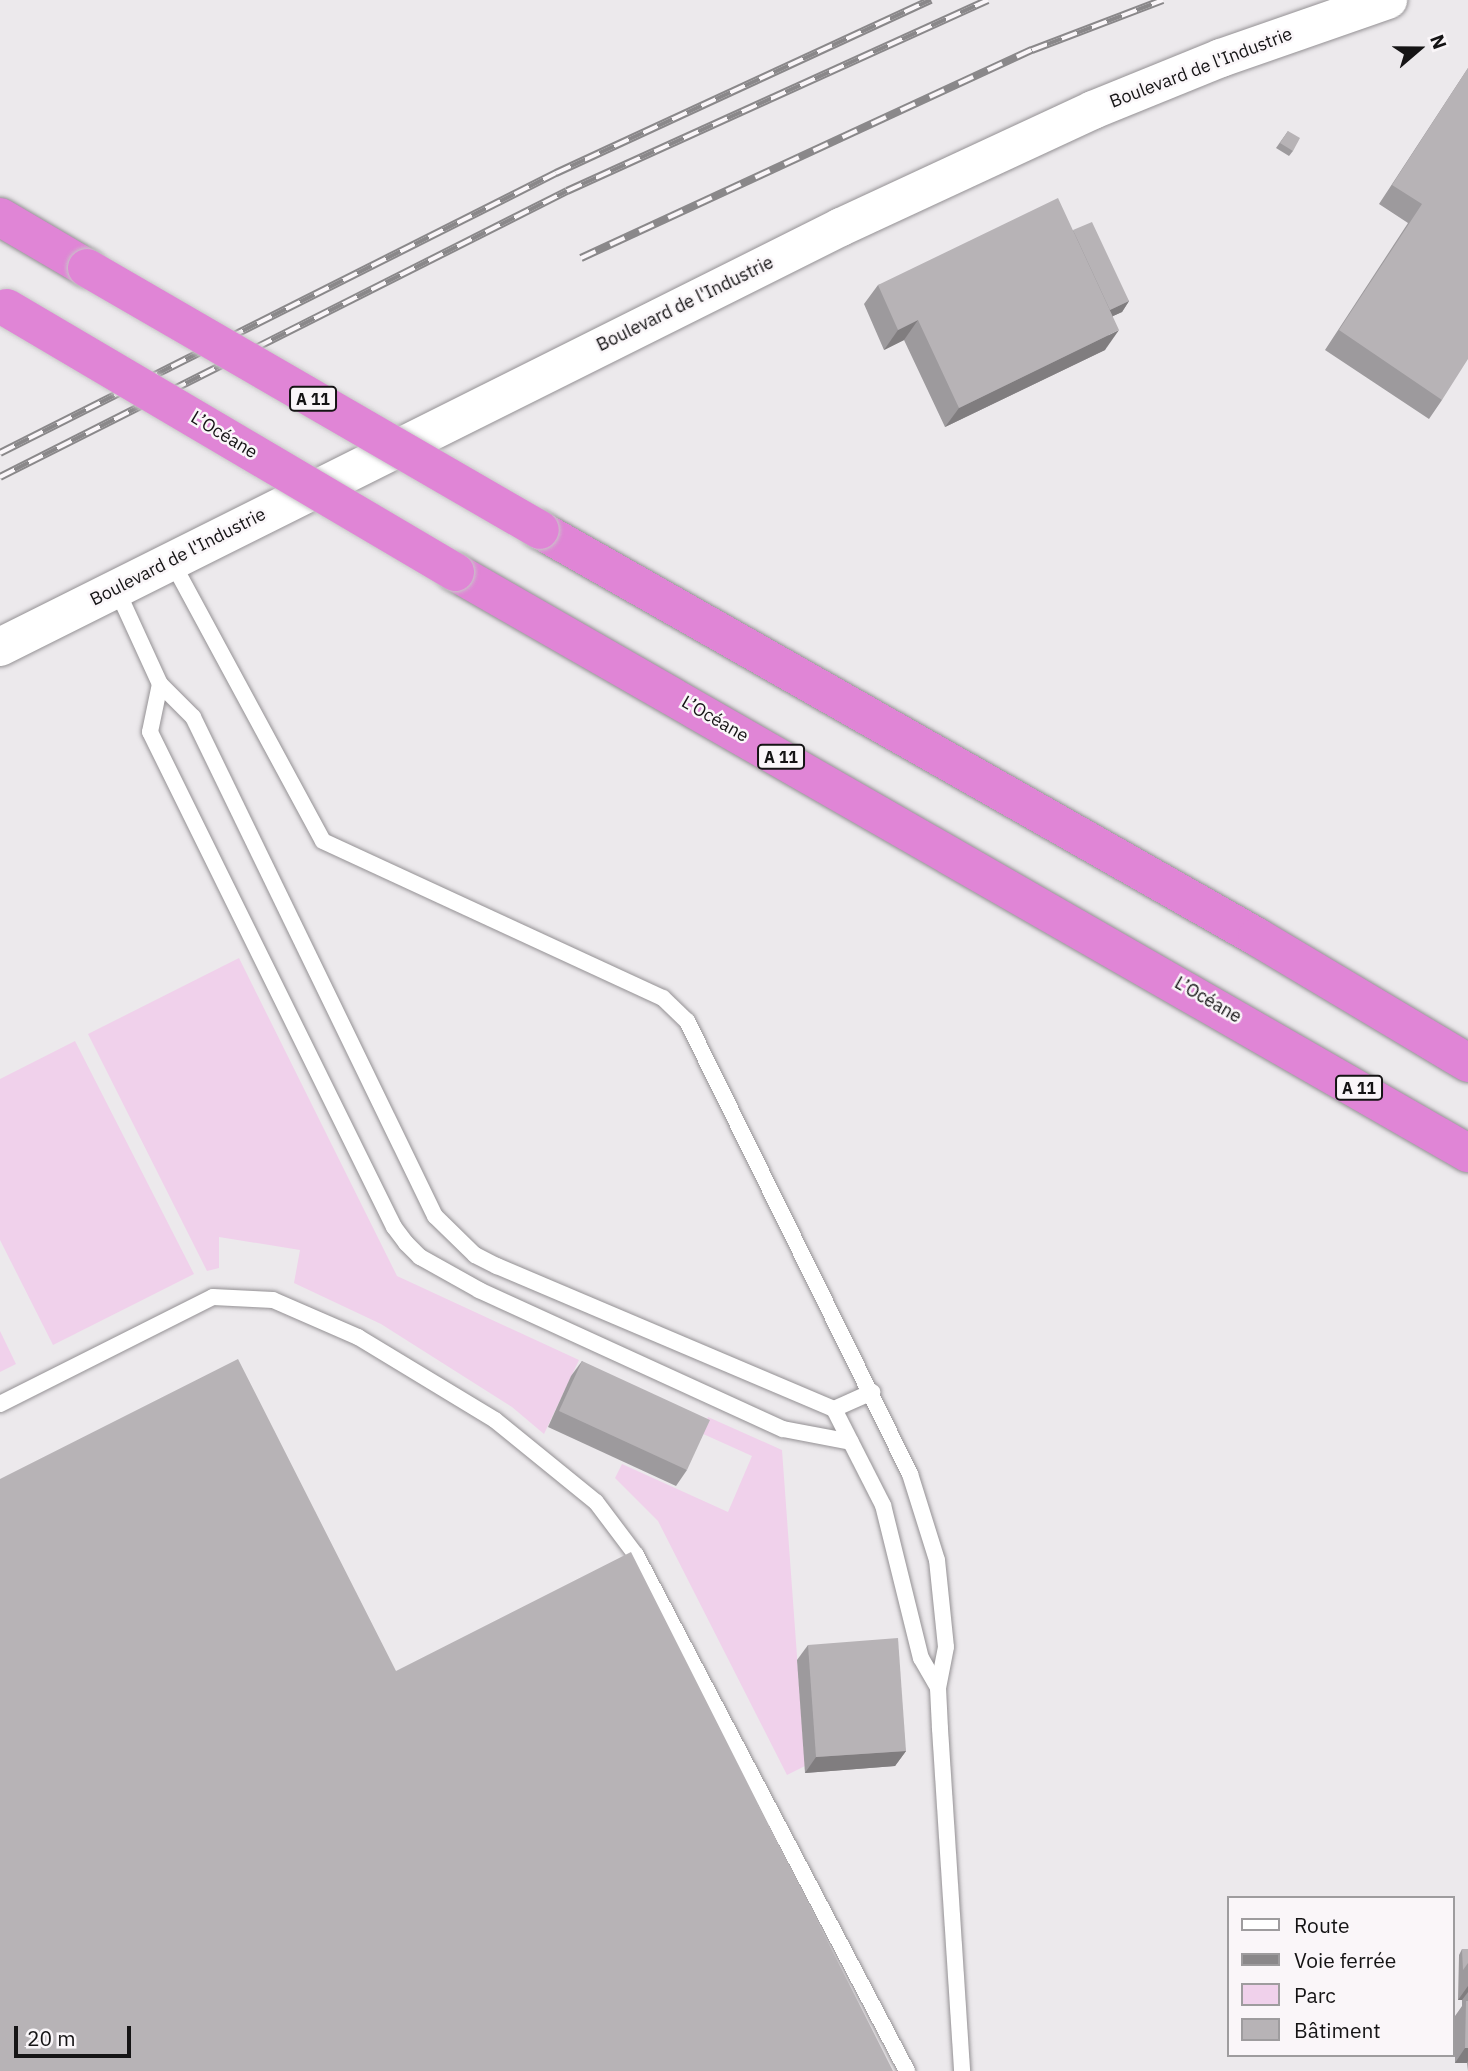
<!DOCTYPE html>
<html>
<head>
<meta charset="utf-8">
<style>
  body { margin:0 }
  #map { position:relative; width:1468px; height:2071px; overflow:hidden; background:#ece9ec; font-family:"IBM Plex Sans",sans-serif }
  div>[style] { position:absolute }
  .green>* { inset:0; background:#f0d1eb }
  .roads { filter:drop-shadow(0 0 2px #949194) drop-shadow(0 0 2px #949194) }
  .service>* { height:16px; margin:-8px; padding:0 8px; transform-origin:8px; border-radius:8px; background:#fff }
  .tertiary>* { height:38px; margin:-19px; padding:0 19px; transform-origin:19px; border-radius:19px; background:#fff }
  .motorway>* { height:38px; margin:-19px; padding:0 19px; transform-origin:19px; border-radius:19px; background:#e085d6 }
  .rail>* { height:8px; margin-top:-4px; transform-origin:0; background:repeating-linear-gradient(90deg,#faf6f9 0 16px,#8a888a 0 32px); box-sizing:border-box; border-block:2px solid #8a888a }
  .bridges { filter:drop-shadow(0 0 2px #c7c7c7) drop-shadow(0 0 2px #c7c7c7) }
  .motorway-bridge>* { height:38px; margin:-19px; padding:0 19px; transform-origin:19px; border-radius:19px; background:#e085d6 }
  .wall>* { inset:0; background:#9d9a9d }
  .shaded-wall>* { inset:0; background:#807d7f }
  .building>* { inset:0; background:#b7b3b6 }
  span { translate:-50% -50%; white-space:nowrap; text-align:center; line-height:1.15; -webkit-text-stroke:5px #faf6f9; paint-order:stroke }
  .shield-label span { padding:2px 5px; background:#faf6f9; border:2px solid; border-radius:5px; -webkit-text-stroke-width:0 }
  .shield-label { font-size:16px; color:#151415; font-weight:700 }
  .street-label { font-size:18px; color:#151415 }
  .legend { position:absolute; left:1227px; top:1896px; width:228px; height:161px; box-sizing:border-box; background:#faf6f9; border:2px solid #9e9c9e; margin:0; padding:9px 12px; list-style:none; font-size:21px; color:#151415 }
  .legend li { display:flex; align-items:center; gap:14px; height:35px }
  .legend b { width:35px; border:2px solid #9e9c9e }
  .north { position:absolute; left:1384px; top:14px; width:70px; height:70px; -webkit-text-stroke:5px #faf6f9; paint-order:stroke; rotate:70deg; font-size:19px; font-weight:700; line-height:28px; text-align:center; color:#151415 }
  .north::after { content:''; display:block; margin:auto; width:24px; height:32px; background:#151415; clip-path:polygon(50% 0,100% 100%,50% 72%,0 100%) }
  .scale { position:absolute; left:14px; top:2026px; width:117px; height:32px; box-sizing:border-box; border:4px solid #151415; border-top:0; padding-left:9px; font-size:21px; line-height:24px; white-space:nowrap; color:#151415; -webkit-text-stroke:5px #faf6f9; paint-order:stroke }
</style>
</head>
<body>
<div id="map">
  <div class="green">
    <i style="clip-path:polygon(239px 958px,397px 1276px,579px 1360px,544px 1434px,512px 1407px,381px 1324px,294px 1283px,300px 1250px,219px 1237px,219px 1268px,207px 1271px,88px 1034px)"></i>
    <i style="clip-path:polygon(75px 1041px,194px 1274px,53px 1345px,0 1240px,0 1079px)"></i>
    <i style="clip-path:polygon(0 1331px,16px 1364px,0 1372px)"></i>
    <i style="clip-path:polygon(708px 1417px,782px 1450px,805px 1766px,787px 1775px,658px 1521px,615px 1478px,622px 1464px,728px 1512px,752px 1456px,701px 1433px)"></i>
  </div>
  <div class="roads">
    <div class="service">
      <i style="left:171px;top:560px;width:319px;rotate:61.6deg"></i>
      <i style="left:323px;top:841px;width:374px;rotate:24.8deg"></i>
      <i style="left:663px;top:998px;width:33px;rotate:44deg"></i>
      <i style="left:687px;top:1021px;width:505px;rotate:63.79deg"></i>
      <i style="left:910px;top:1474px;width:90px;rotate:72.6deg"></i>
      <i style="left:937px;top:1560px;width:87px;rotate:84.1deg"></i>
      <i style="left:946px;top:1647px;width:42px;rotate:101deg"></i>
      <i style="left:938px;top:1688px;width:41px;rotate:87.2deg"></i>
      <i style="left:940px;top:1729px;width:343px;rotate:86.3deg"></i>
      <i style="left:116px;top:588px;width:106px;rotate:65.4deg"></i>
      <i style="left:160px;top:684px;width:47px;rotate:45deg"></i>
      <i style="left:193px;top:717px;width:555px;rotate:64.13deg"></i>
      <i style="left:435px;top:1216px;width:56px;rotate:44.3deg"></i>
      <i style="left:475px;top:1255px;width:25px;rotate:27deg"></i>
      <i style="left:497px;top:1266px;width:366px;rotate:23deg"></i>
      <i style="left:834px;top:1409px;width:108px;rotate:63deg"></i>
      <i style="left:883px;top:1505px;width:158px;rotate:76.1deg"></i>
      <i style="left:921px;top:1658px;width:34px;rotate:60deg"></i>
      <i style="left:160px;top:684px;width:49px;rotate:101.8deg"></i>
      <i style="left:150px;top:732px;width:552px;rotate:63.76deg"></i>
      <i style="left:394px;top:1227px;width:20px;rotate:53deg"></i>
      <i style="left:406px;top:1243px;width:20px;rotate:45deg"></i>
      <i style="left:420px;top:1257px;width:68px;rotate:29.2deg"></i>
      <i style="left:479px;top:1290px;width:334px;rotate:24.6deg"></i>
      <i style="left:783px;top:1429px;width:69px;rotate:10.8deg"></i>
      <i style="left:0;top:1404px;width:238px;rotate:-26.7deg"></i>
      <i style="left:213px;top:1297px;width:60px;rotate:2.9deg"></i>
      <i style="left:273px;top:1300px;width:93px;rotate:23.5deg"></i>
      <i style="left:358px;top:1337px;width:160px;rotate:31.2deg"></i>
      <i style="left:495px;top:1420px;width:130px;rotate:39.1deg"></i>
      <i style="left:596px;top:1502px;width:66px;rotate:53deg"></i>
      <i style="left:636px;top:1555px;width:583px;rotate:62.29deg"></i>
      <i style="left:834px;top:1409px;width:42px;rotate:-24.1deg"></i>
    </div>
    <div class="tertiary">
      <i style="left:0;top:647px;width:940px;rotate:-26.54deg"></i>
      <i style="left:841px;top:227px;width:278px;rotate:-24.9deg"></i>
      <i style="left:1093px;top:110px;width:138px;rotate:-22.1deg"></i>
      <i style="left:1221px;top:58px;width:177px;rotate:-19.2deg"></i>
    </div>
    <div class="motorway">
      <i style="left:0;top:217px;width:101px;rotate:30.4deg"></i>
      <i style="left:540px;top:530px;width:824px;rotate:29.58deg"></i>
      <i style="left:1257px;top:937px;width:246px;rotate:30.8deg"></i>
      <i style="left:455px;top:572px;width:1168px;rotate:29.84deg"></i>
    </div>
  </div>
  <div class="rail">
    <i style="left:581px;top:258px;width:497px;rotate:-24.8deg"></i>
    <i style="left:1032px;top:50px;width:140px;rotate:-20.9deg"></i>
    <i style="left:0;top:453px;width:623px;rotate:-26.73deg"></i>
    <i style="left:556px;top:173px;width:413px;rotate:-24.8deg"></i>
    <i style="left:0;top:477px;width:635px;rotate:-26.77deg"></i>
    <i style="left:567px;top:191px;width:462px;rotate:-24.4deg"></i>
  </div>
  <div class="bridges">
    <div class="motorway-bridge">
      <i style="left:87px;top:268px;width:523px;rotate:30.04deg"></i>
      <i style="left:7px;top:308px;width:520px;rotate:30.51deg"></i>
    </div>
  </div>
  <div class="wall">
    <i style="clip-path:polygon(1468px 68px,1442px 400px,1429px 419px,1325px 350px,1408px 223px,1379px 204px)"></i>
    <i style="clip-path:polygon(1288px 131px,1293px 151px,1289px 156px,1276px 148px)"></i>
    <i style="clip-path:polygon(1073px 230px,1129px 301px,1122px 312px,1113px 316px,1105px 350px,945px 427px,904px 340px,884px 350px,864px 304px,878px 285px)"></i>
    <i style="clip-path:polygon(582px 1361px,687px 1470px,676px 1486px,548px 1427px,571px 1376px)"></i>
    <i style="clip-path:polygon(808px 1645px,906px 1751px,895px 1766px,805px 1773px,797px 1660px)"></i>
    <i style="clip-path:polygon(1462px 1949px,1468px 1949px,1468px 2071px,1467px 2063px,1455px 2063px,1455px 2016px,1462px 2006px,1462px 2000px,1458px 2000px,1459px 1955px)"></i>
  </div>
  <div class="shaded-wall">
    <i style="clip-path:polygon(1129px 301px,1122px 312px,1093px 325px,1101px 314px)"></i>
    <i style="clip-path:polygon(918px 320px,904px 340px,884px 350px,898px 330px)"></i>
    <i style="clip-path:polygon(1119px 330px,1105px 350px,945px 427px,959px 408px)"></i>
    <i style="clip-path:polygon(906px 1751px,895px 1766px,805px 1773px,816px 1757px)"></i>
    <i style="clip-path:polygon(1468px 1986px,1468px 1992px,1462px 2000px,1458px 2000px)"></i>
    <i style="clip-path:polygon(1465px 2048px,1468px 2048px,1468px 2061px,1467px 2063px,1455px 2063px)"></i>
  </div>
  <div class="building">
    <i style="clip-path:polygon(1468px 68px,1468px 359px,1442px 400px,1339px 330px,1422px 204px,1392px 185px)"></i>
    <i style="clip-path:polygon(1288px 131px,1300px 138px,1293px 151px,1280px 143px)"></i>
    <i style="clip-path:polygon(1058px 198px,1119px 330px,959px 408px,918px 320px,898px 330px,878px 285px)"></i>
    <i style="clip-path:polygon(1092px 222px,1129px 301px,1110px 310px,1073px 230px)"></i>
    <i style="clip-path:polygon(238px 1359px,396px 1671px,631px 1552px,893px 2071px,0 2071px,0 1479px)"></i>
    <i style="clip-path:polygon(582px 1361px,710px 1420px,687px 1470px,559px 1411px)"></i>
    <i style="clip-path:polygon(898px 1638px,906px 1751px,816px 1757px,808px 1645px)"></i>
    <i style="clip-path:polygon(1462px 1949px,1468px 1949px,1468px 1963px,1463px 1970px)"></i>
    <i style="clip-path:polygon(1466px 2001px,1468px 2001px,1468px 2048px,1465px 2048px)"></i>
  </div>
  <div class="shield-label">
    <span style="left:313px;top:399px">A 11</span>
    <span style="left:781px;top:757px">A 11</span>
    <span style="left:1359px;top:1088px">A 11</span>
  </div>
  <div class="street-label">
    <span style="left:1201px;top:68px;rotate:-21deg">Boulevard de l'Industrie</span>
    <span style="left:685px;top:304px;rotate:-26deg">Boulevard de l'Industrie</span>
    <span style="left:224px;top:435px;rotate:31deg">L’Océane</span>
    <span style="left:178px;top:557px;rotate:-27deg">Boulevard de l'Industrie</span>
    <span style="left:715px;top:719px;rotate:30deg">L’Océane</span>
    <span style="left:1208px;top:1000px;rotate:30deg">L’Océane</span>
  </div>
  <ul class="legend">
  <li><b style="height:9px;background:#fff"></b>Route</li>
  <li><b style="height:9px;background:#8a888a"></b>Voie ferrée</li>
  <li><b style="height:19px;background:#f0d1eb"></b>Parc</li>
  <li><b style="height:19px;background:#b7b3b6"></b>Bâtiment</li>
  </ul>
  <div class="north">N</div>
  <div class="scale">20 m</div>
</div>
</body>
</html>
